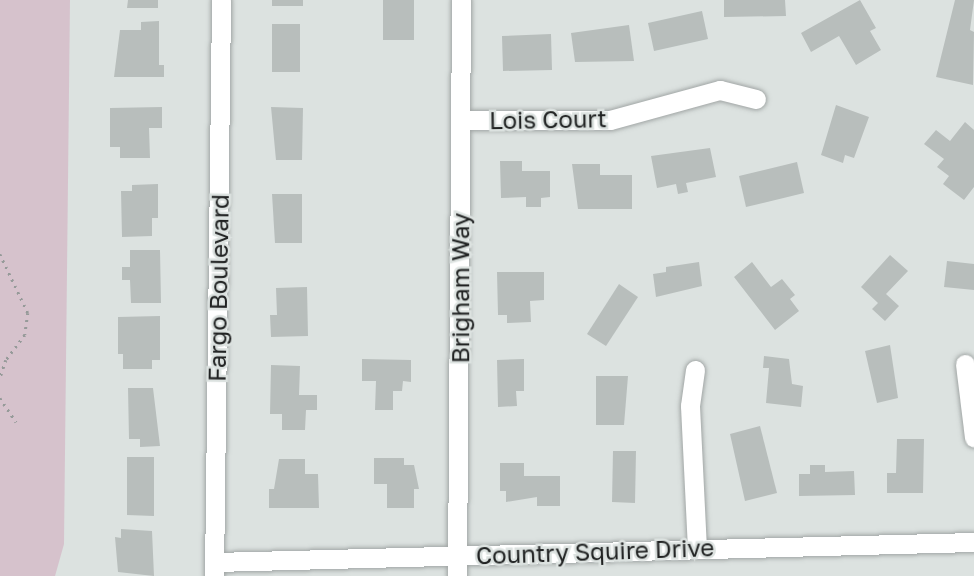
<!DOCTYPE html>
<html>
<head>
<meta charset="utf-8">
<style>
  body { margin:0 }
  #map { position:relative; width:974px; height:576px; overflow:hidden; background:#dce2e0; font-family:"Golos Text",sans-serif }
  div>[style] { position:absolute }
  .green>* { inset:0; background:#d6c2cc }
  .building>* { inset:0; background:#b8bebc }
  .path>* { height:2.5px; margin-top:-1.25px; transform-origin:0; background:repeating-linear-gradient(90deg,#969a99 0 2px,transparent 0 7px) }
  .roads { filter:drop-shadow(0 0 2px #a1a6a5) drop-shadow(0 0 2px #a1a6a5) }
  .minor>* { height:19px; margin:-9.5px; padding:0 9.5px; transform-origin:9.5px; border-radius:9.5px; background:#fff }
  span { translate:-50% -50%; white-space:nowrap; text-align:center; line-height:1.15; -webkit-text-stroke:5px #dce2e0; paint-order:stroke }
  .street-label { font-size:24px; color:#202222 }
</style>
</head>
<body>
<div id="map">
  <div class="green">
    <i style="clip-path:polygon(0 0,70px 0,64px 544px,55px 576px,0 576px)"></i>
  </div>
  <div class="building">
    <i style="clip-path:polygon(128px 0,158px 0,158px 8px,127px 8px)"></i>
    <i style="clip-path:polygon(272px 0,303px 0,303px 6px,272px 6px)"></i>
    <i style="clip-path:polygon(383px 0,414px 0,414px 40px,383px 40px)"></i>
    <i style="clip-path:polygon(724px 0,785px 0,786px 16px,724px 17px)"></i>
    <i style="clip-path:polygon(860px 0,876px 28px,870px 31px,881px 50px,856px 65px,839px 36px,811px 52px,801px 33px)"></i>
    <i style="clip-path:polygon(955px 0,974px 0,970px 30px,974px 32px,973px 85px,936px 77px)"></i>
    <i style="clip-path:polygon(702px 11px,708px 39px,654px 51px,648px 23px)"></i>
    <i style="clip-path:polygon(159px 21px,159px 65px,164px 65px,164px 77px,114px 77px,120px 30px,141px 30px,141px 22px)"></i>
    <i style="clip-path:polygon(272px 24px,300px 24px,300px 72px,272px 72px)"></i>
    <i style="clip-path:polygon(629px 25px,634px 61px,575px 62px,571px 33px)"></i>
    <i style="clip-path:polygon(551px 34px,552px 70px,503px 71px,502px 36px)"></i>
    <i style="clip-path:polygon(836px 105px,869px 117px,854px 158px,845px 155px,843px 163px,821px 155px)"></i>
    <i style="clip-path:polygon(162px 107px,162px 128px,149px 128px,150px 158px,120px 158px,120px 147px,110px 147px,110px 108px)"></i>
    <i style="clip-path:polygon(271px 107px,303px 108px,302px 160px,276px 160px)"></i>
    <i style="clip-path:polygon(965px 122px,974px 130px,974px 187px,964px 200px,943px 184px,949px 176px,937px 167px,944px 159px,924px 144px,936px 130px,950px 141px)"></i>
    <i style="clip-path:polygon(710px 148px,716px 177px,686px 183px,688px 192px,678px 194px,676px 184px,657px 188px,651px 156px)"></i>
    <i style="clip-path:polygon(500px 161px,522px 161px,522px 171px,550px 171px,550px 197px,541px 198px,541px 207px,526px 207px,526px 197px,501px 198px)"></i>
    <i style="clip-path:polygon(797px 162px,804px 193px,746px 207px,739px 176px)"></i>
    <i style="clip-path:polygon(572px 164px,600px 164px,600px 175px,632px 175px,632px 209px,578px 209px)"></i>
    <i style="clip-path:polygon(158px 184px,158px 218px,152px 218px,152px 236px,122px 237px,121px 191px,132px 191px,132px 185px)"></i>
    <i style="clip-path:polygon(272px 194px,302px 194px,302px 243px,275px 243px)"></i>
    <i style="clip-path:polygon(130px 250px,160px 250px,161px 303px,131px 303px,130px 280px,122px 280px,122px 267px,130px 267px)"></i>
    <i style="clip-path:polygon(890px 255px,908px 271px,886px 294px,899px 306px,885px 321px,872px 309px,878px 303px,861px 287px)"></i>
    <i style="clip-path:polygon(947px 261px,974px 264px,974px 290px,944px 287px)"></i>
    <i style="clip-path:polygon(699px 262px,702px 286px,656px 297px,653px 274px,666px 272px,666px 267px)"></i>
    <i style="clip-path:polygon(752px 262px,771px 287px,782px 279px,795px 295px,790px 299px,799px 311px,775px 330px,734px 277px)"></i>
    <i style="clip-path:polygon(497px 272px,544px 272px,544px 300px,530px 301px,531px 322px,507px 323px,507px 315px,498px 315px)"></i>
    <i style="clip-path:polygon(619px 284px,638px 297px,606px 346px,587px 334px)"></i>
    <i style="clip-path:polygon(307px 287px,308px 336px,271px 337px,270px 315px,277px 315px,276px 288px)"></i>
    <i style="clip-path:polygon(160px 316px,160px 360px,152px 360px,152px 369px,123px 369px,123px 354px,118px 354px,118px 317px)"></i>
    <i style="clip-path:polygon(890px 345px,898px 398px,877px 403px,865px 351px)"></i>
    <i style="clip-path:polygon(764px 356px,789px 359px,792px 384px,803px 386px,801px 407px,766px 403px,769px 368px,763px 368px)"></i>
    <i style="clip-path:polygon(362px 359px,411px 360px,411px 382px,403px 381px,402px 391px,393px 391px,393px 410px,375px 410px,376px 381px,362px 381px)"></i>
    <i style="clip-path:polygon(524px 359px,524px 391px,516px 391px,517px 406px,498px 407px,497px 360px)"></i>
    <i style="clip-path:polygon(271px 365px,300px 366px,299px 395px,317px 395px,317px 410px,306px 410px,305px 430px,282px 430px,282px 414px,270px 414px)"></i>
    <i style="clip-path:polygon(596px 376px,628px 376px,624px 425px,596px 425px)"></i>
    <i style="clip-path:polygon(128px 388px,153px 388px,160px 446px,140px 447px,140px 439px,129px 439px)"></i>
    <i style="clip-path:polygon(760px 426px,777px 493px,745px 501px,730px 434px)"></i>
    <i style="clip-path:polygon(897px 439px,924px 439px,923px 493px,887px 493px,887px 473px,896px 473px)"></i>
    <i style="clip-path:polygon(613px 451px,636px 451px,635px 503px,612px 502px)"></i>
    <i style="clip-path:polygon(127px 457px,154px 457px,154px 516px,127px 515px)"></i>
    <i style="clip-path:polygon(374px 458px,404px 458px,404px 465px,414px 465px,419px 489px,414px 489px,414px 508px,387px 508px,387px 484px,374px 484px)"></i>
    <i style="clip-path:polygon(279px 459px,305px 459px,305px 474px,318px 474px,319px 508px,269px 508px,269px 489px,274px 489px)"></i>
    <i style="clip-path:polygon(500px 463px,524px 463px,524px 476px,560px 476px,560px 506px,537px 506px,537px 497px,506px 502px,506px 491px,500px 491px)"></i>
    <i style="clip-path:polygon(810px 465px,825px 465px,825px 472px,854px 471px,855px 495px,799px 496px,799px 474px,810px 474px)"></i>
    <i style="clip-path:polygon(121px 529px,152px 531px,154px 576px,118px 572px,115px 537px,121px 538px)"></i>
  </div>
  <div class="path">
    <i style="left:0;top:254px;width:65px;rotate:64.6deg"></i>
    <i style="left:28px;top:313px;width:22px;rotate:98deg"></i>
    <i style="left:25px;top:335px;width:31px;rotate:127deg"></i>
    <i style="left:6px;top:360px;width:19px;rotate:108deg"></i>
    <i style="left:0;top:398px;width:29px;rotate:56deg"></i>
  </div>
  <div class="roads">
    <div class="minor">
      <i style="left:461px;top:120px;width:149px"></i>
      <i style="left:610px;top:120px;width:114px;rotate:-15.3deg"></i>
      <i style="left:720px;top:90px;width:37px;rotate:14deg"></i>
      <i style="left:965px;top:364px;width:74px;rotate:83deg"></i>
      <i style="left:695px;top:370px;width:36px;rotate:98deg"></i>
      <i style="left:690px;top:406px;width:142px;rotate:87.2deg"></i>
      <i style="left:215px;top:562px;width:759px;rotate:-1.51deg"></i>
      <i style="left:214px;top:576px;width:576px;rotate:-89.3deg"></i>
      <i style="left:457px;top:576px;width:576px;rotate:-89.6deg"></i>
    </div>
  </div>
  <div class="street-label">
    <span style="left:548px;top:119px;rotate:-1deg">Lois Court</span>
    <span style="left:218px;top:288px;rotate:-89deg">Fargo Boulevard</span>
    <span style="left:460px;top:288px;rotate:-90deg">Brigham Way</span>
    <span style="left:595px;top:551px;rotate:-2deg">Country Squire Drive</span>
  </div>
</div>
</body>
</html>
